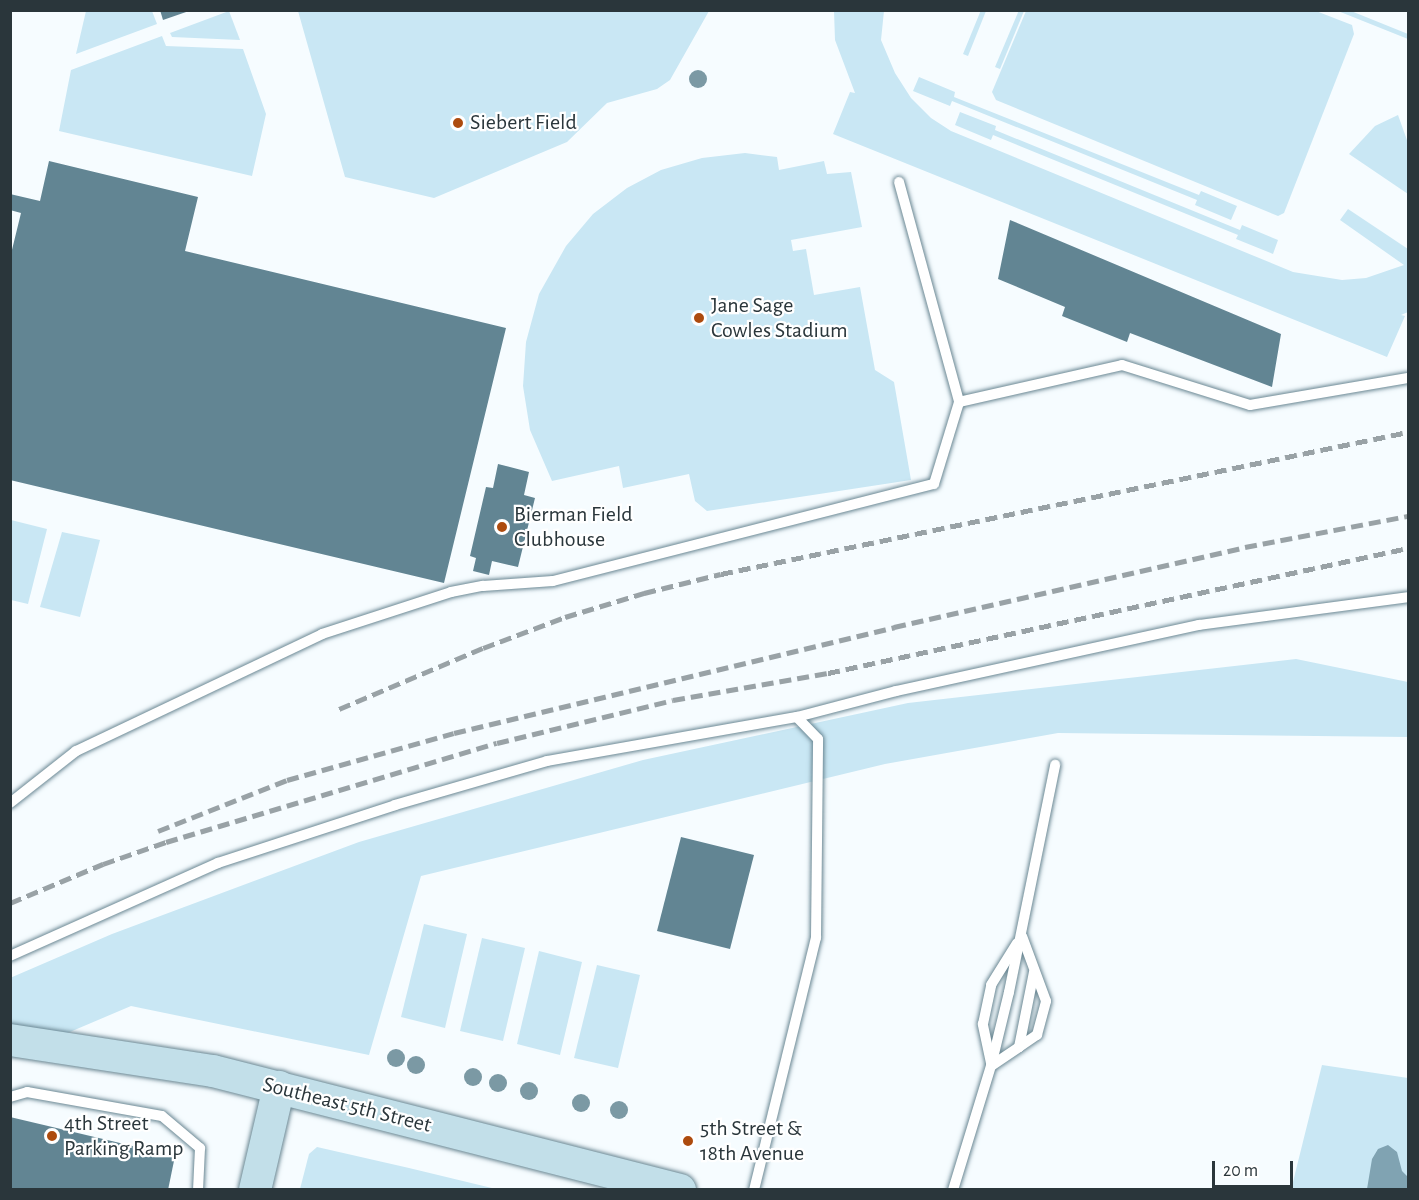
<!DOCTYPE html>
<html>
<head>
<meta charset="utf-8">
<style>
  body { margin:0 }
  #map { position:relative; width:1419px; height:1200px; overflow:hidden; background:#f6fcff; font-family:"Alegreya Sans",sans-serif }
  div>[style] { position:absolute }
  .green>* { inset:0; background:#c9e7f4 }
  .water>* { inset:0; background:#80a3b2 }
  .building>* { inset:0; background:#628593 }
  .roads { filter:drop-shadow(0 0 2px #6b8894) drop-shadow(0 0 2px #6b8894) }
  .lane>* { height:10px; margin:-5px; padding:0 5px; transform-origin:5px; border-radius:5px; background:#fff }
  .secondary>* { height:32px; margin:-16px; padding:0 16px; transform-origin:16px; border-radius:16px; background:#c2dfe9 }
  .rail>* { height:4.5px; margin-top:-2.25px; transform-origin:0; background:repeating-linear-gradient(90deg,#99a2a6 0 12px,transparent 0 18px) }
  .trees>* { width:18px; height:18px; margin:-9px; border-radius:50%; background:#7b99a4 }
  .dots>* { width:16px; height:16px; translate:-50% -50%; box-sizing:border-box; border:3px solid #fff; border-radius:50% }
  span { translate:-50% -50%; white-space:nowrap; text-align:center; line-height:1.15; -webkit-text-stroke:4.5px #fff; paint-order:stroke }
  .poi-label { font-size:22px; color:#2a363b }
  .left { translate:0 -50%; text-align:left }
  .street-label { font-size:22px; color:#2a363b }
  .frame { position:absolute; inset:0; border:12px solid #2a363b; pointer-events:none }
  .scale { position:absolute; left:1212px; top:1161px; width:81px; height:27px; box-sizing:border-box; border:3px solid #2a363b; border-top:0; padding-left:8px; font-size:18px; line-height:21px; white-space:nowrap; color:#2a363b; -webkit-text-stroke:4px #fff; paint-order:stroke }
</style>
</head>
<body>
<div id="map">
  <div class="green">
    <i style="clip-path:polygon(981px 10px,986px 11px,968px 56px,963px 54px)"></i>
    <i style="clip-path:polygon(1019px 10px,1024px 11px,1000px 69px,995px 67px)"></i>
    <i style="clip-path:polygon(86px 11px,152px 11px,157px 24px,76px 54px)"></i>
    <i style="clip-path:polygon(229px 11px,240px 40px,172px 37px,170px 33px)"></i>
    <i style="clip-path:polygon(298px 11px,298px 10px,709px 11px,670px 80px,657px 89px,607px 103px,567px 142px,434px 198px,345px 177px)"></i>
    <i style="clip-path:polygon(834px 11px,884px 11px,881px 40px,895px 73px,911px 98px,931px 118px,951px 131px,1293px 272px,1342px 280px,1366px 278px,1404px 265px,1340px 220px,1348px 209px,1408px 249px,1408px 312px,1401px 315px,1405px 316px,1387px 357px,833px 134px,850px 92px,855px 93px,835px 40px)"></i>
    <i style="clip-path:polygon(1026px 11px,1316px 11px,1352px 25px,1354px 34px,1284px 213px,1278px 216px,996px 100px,992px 92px)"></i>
    <i style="clip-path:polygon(1338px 11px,1351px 11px,1408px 34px,1408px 39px)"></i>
    <i style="clip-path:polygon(162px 36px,166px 46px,243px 49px,266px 114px,252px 176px,59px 131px,71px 70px)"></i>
    <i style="clip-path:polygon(919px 77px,955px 92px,954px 97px,1199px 195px,1201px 191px,1237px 206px,1231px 220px,1195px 205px,1197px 200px,952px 101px,950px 106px,913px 91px)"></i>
    <i style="clip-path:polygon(960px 112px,996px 126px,995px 130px,1240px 230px,1242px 225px,1278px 240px,1273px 254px,1236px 239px,1238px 235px,993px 135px,991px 140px,955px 125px)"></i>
    <i style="clip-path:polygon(1398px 115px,1408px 143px,1408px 194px,1349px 154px,1375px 126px)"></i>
    <i style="clip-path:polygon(745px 153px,777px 157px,779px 170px,824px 161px,827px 174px,851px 172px,862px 227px,791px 240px,793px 251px,806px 249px,814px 295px,860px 287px,875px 370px,894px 382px,911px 480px,707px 511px,695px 501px,689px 474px,623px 488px,619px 466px,552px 481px,530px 430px,523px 386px,526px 342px,539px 294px,566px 246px,593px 214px,627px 188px,661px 170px,702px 158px)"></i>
    <i style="clip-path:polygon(11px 520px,47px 529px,28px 604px,11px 600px)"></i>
    <i style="clip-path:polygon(62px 532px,100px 540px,80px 617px,40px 607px)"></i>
    <i style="clip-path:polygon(1296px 659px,1408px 682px,1408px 737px,1058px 733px,885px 764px,421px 876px,369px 1055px,131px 1006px,11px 1057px,10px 978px,112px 934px,359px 842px,643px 760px,908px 703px)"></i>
    <i style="clip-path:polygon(424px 924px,467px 934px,445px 1028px,401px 1017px)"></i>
    <i style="clip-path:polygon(482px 938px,525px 948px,503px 1041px,460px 1031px)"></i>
    <i style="clip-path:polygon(539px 951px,582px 962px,560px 1055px,517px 1044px)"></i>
    <i style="clip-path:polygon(597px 965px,640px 975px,618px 1068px,574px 1058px)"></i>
    <i style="clip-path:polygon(1322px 1065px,1408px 1078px,1408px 1189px,1291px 1190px)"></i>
    <i style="clip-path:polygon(317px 1147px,409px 1168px,496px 1189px,300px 1189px,309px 1154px)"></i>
  </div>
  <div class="water">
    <i style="clip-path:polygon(1388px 1145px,1397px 1152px,1402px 1171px,1408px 1177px,1408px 1189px,1367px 1189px,1372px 1159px,1378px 1149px)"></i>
  </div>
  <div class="building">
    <i style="clip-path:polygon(160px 10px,189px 10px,189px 11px,163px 20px)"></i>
    <i style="clip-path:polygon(49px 161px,198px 197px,185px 251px,506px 328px,444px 583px,10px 480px,10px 258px,21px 213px,10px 210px,10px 194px,40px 201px)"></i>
    <i style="clip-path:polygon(1010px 220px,1281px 334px,1272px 387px,1130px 333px,1127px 342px,1062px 316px,1065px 307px,998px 279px)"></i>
    <i style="clip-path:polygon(498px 464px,529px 472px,524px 495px,535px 498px,518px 567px,492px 561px,489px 575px,473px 571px,476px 558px,470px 556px,486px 487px,493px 488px)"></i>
    <i style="clip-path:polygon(681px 837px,754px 855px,730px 949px,657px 931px)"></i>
    <i style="clip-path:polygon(10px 1117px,175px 1156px,168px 1190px,10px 1190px)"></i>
  </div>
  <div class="roads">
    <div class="lane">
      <i style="left:899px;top:182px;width:228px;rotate:74.7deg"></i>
      <i style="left:10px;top:803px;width:84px;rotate:-38.2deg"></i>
      <i style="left:76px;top:751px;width:272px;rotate:-25.4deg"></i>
      <i style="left:322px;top:634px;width:136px;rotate:-18deg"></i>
      <i style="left:451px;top:592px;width:33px;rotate:-11deg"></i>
      <i style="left:483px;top:586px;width:70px;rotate:-4.1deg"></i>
      <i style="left:553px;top:581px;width:393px;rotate:-14.3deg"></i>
      <i style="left:934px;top:484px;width:86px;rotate:-73deg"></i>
      <i style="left:959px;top:402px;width:167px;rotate:-12.8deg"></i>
      <i style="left:1122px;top:365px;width:134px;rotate:17.4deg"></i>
      <i style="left:1250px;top:405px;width:160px;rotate:-9.7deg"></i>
      <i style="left:10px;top:956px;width:228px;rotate:-24.1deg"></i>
      <i style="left:218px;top:863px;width:186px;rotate:-18.1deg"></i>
      <i style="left:395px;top:805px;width:158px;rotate:-16.1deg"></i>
      <i style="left:547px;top:761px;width:254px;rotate:-10deg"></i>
      <i style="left:797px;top:717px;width:102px;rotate:-14.7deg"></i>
      <i style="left:896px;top:691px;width:310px;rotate:-12.3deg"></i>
      <i style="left:1199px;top:625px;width:211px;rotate:-7.6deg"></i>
      <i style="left:1019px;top:1047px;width:22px;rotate:-34deg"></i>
      <i style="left:1037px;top:1035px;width:35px;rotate:-75deg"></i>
      <i style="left:1046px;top:1001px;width:69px;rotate:-110.3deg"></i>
      <i style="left:991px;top:1063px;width:40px;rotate:-102deg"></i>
      <i style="left:983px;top:1024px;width:40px;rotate:-78deg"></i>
      <i style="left:991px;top:985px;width:49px;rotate:-58.2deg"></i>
      <i style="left:991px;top:1066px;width:34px;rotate:-34deg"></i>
      <i style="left:1019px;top:1047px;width:76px;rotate:-78.7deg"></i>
      <i style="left:10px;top:1097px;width:18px;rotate:-16deg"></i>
      <i style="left:27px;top:1092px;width:137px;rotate:10.1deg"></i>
      <i style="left:162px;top:1116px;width:50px;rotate:40.1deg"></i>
      <i style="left:200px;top:1148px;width:42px;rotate:92.7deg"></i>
      <i style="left:754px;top:1190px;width:260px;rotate:-76.2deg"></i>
      <i style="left:816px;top:938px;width:199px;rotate:-89.4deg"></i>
      <i style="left:818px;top:739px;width:30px;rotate:-134deg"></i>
      <i style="left:953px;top:1190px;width:130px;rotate:-73deg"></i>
      <i style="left:991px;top:1066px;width:76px;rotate:-76.3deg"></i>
      <i style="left:1009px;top:992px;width:232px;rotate:-78.5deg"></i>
    </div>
    <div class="secondary">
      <i style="left:10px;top:1040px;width:205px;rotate:8.7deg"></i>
      <i style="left:213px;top:1071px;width:482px;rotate:14.3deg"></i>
      <i style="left:255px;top:1190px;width:106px;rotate:-76.9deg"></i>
    </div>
  </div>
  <div class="rail">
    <i style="left:339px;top:709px;width:156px;rotate:-23deg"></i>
    <i style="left:483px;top:648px;width:88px;rotate:-20.7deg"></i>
    <i style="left:565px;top:617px;width:83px;rotate:-16.9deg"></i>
    <i style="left:644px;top:593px;width:79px;rotate:-13.9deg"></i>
    <i style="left:721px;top:574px;width:702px;rotate:-11.68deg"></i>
    <i style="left:158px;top:831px;width:139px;rotate:-21.6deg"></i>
    <i style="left:287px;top:780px;width:173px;rotate:-15.7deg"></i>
    <i style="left:454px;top:733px;width:453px;rotate:-13.5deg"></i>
    <i style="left:894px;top:627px;width:360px;rotate:-12.8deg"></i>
    <i style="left:1245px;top:547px;width:166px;rotate:-10.8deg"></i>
    <i style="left:10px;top:903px;width:101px;rotate:-22.8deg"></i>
    <i style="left:103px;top:864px;width:67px;rotate:-19.2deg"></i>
    <i style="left:166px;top:842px;width:345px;rotate:-16.7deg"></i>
    <i style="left:497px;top:743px;width:181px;rotate:-13.7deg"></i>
    <i style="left:673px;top:700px;width:157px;rotate:-9.9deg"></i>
    <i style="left:828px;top:673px;width:593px;rotate:-12.16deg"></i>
  </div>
  <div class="trees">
    <i style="left:698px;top:79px"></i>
    <i style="left:396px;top:1058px"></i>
    <i style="left:416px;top:1065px"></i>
    <i style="left:473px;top:1077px"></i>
    <i style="left:498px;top:1083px"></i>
    <i style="left:529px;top:1091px"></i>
    <i style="left:581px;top:1103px"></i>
    <i style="left:619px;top:1110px"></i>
  </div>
  <div class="dots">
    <i style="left:458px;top:123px;background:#ad4b0e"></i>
    <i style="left:699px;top:318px;background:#ad4b0e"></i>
    <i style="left:502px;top:527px;background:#ad4b0e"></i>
    <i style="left:52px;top:1136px;background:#ad4b0e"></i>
    <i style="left:688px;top:1141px;background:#ad4b0e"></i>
  </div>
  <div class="poi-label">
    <span class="left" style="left:470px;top:123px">Siebert Field</span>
    <span class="left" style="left:711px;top:318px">Jane Sage<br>Cowles Stadium</span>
    <span class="left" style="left:514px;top:527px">Bierman Field<br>Clubhouse</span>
    <span class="left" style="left:64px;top:1136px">4th Street<br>Parking Ramp</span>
    <span class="left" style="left:700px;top:1141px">5th Street &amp;<br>18th Avenue</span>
  </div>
  <div class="street-label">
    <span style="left:347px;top:1105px;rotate:14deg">Southeast 5th Street</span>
  </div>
  <div class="frame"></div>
  <div class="scale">20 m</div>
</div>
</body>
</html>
